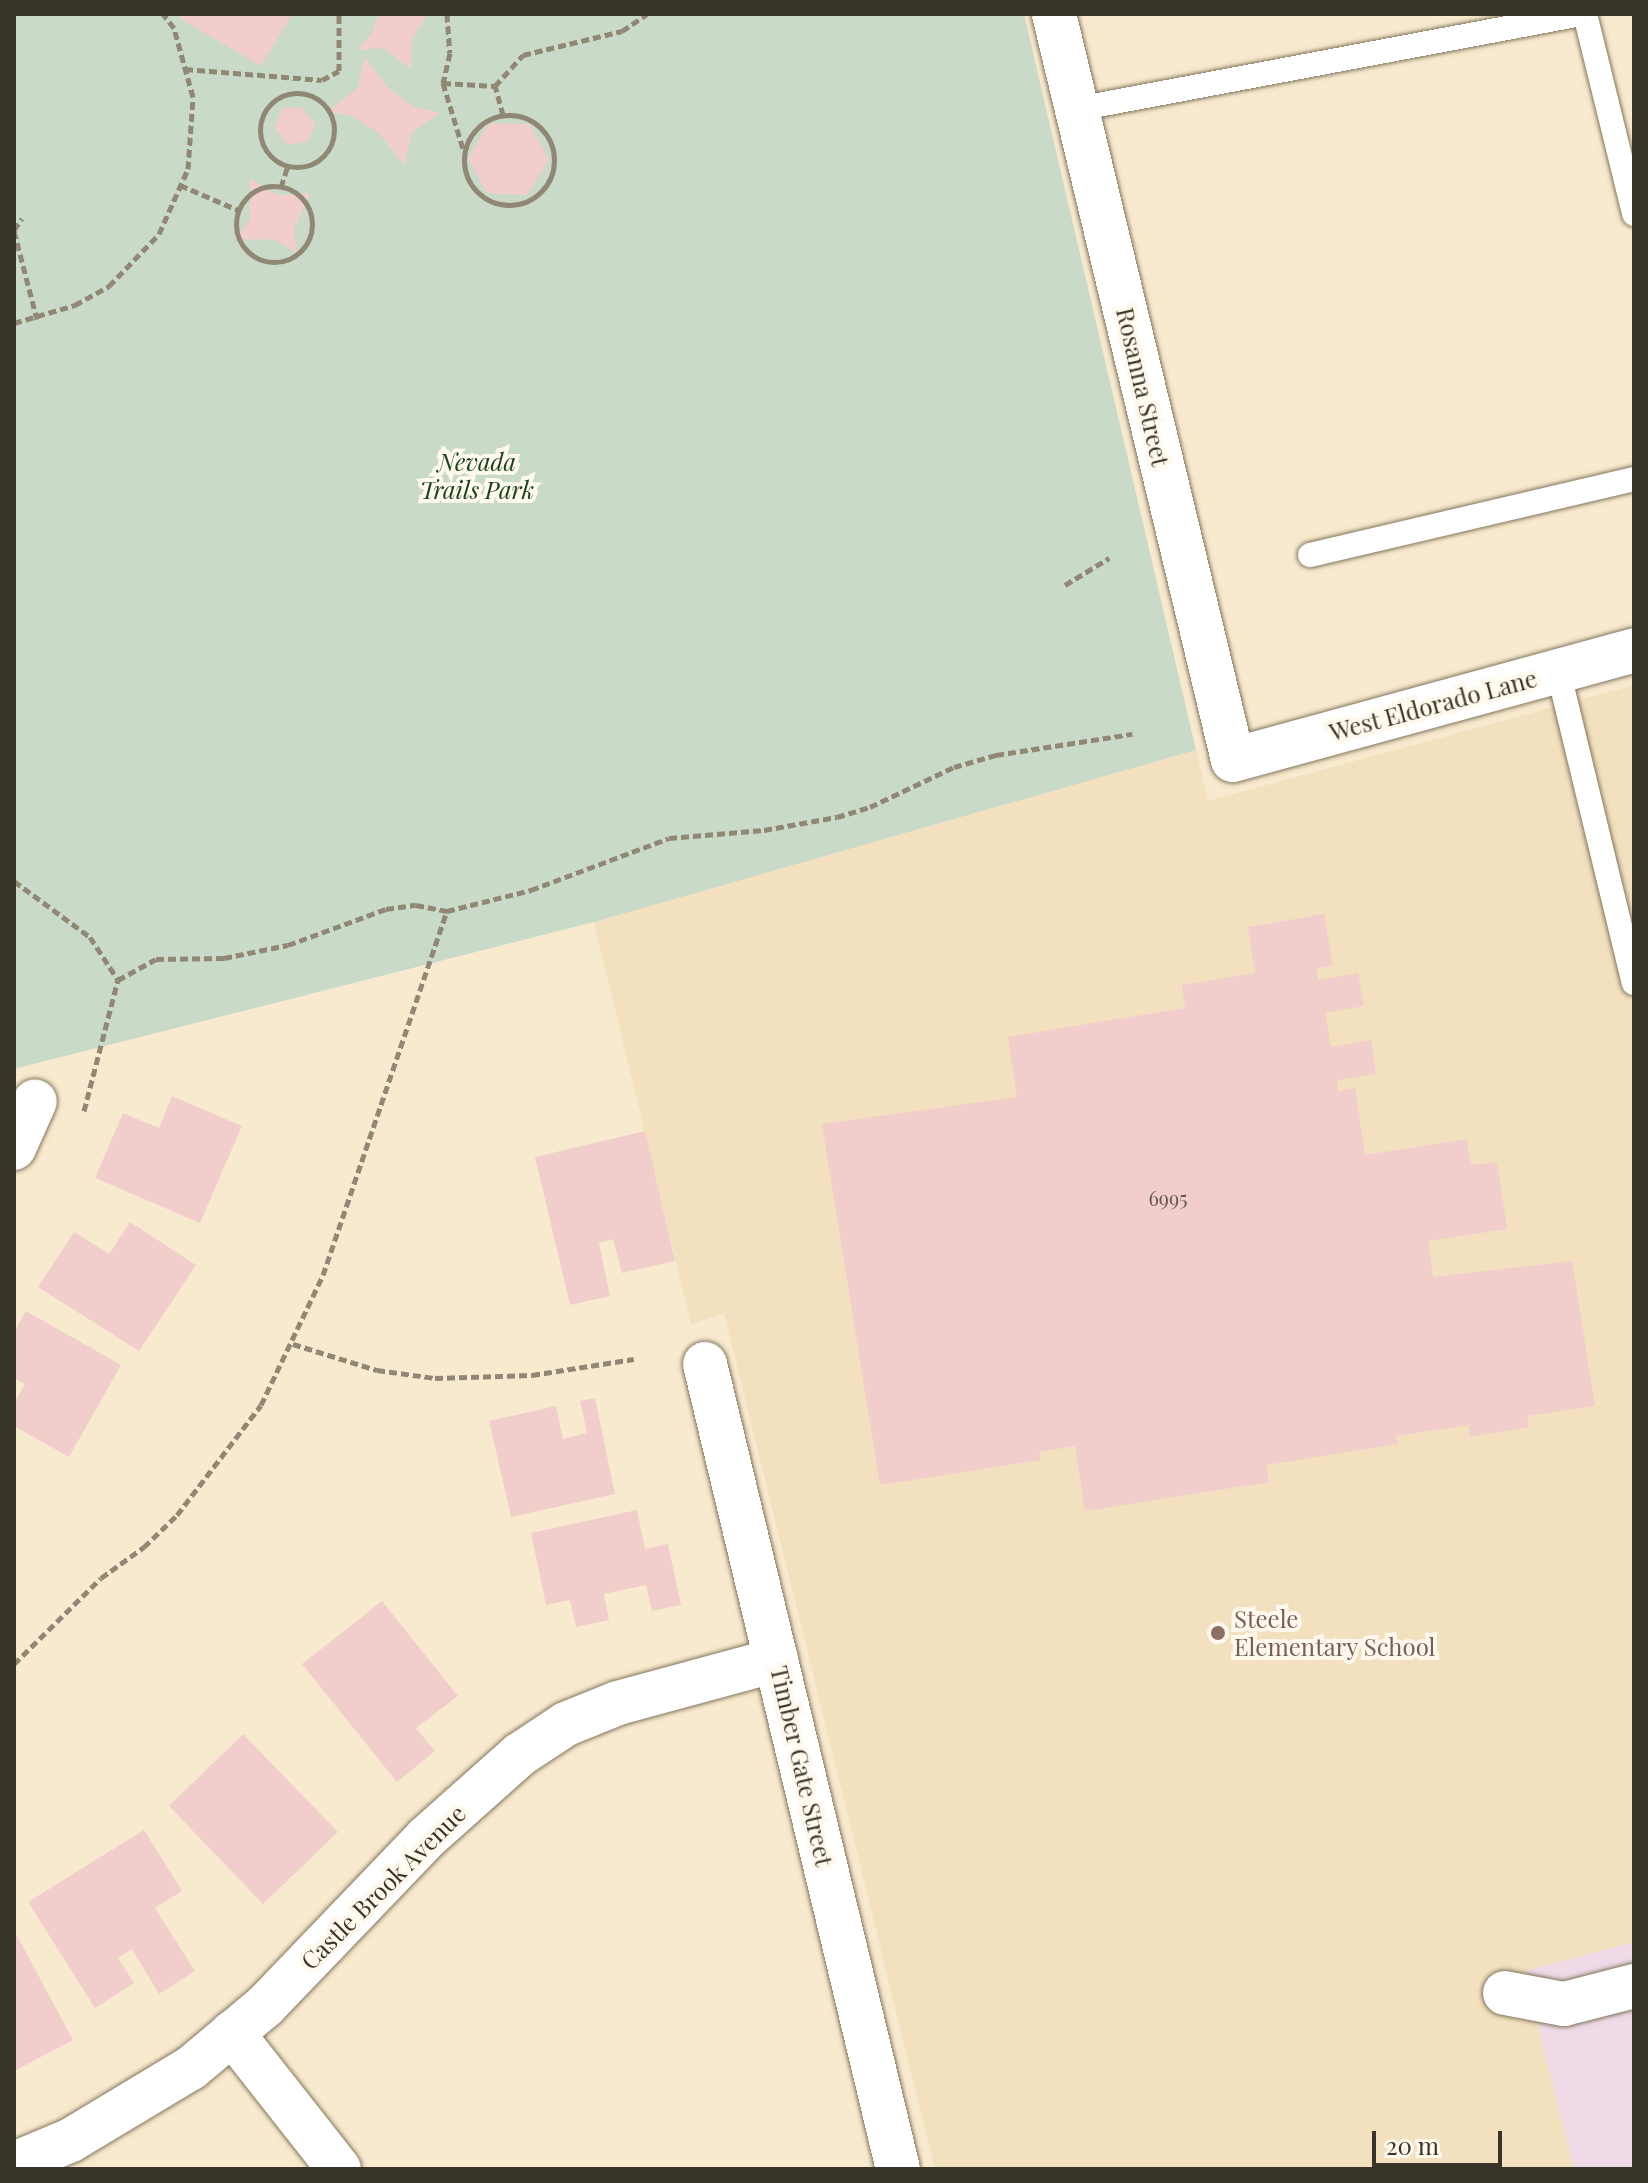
<!DOCTYPE html>
<html>
<head>
<meta charset="utf-8">
<style>
  body { margin:0 }
  #map { position:relative; width:1648px; height:2183px; overflow:hidden; background:#f8eacf; font-family:"Playfair Display",serif }
  div>[style] { position:absolute }
  .commercial>* { inset:0; background:#f0dae8 }
  .built>* { inset:0; background:#f2e0be }
  .green>* { inset:0; background:#c9dac9 }
  .building>* { inset:0; background:#f1cecb }
  .path>* { height:5px; margin-top:-2.5px; transform-origin:0; background:repeating-linear-gradient(90deg,#908775 0 8px,transparent 0 12px) }
  .path>.ring { margin:-2.5px; padding:0; box-sizing:content-box; background:none; border:5px solid #908775; border-radius:50% }
  .roads { filter:drop-shadow(0 0 2px #83765d) drop-shadow(0 0 2px #83765d) }
  .lane>* { height:24px; margin:-12px; padding:0 12px; transform-origin:12px; border-radius:12px; background:#fff }
  .street>* { height:44px; margin:-22px; padding:0 22px; transform-origin:22px; border-radius:22px; background:#fff }
  .dots>* { width:22px; height:22px; translate:-50% -50%; box-sizing:border-box; border:4px solid #fef8ed; border-radius:50% }
  span { translate:-50% -50%; white-space:nowrap; text-align:center; line-height:1.15; -webkit-text-stroke:8px #fef8ed; paint-order:stroke }
  .number-label { font-size:20px; color:#675a52 }
  .number-label span { -webkit-text-stroke-width:0 }
  .street-label { font-size:24px; color:#393429 }
  .park-label { font-size:24px; color:#18411e; font-style:italic }
  .education-label { font-size:24px; color:#785e54 }
  .left { translate:0 -50%; text-align:left }
  .frame { position:absolute; inset:0; border:16px solid #393429; pointer-events:none }
  .scale { position:absolute; left:1372px; top:2131px; width:130px; height:36px; box-sizing:border-box; border:4px solid #393429; border-top:0; padding-left:10px; font-size:24px; line-height:28px; white-space:nowrap; color:#393429; -webkit-text-stroke:6px #fef8ed; paint-order:stroke }
</style>
</head>
<body>
<div id="map">
  <div class="commercial">
    <i style="clip-path:polygon(1634px 1942px,1634px 2169px,1574px 2169px,1524px 1971px)"></i>
  </div>
  <div class="built">
    <i style="clip-path:polygon(1634px 685px,1634px 1942px,1524px 1971px,1574px 2169px,935px 2169px,724px 1313px,691px 1324px,594px 922px,1196px 750px,1208px 801px)"></i>
  </div>
  <div class="green">
    <i style="clip-path:polygon(14px 14px,1024px 14px,1196px 750px,594px 922px,14px 1069px)"></i>
  </div>
  <div class="building">
    <i style="clip-path:polygon(182px 14px,292px 14px,261px 66px,179px 18px)"></i>
    <i style="clip-path:polygon(379px 14px,427px 14px,412px 40px,411px 69px,383px 48px,357px 50px,371px 34px)"></i>
    <i style="clip-path:polygon(365px 57px,388px 88px,415px 107px,440px 113px,413px 131px,404px 165px,378px 132px,351px 116px,328px 111px,358px 88px)"></i>
    <i style="clip-path:polygon(302px 107px,315px 124px,307px 142px,287px 145px,275px 127px,282px 108px)"></i>
    <i style="clip-path:polygon(489px 123px,529px 124px,549px 160px,527px 195px,487px 193px,468px 158px)"></i>
    <i style="clip-path:polygon(250px 178px,277px 195px,310px 193px,294px 229px,297px 253px,273px 239px,235px 240px,250px 219px)"></i>
    <i style="clip-path:polygon(1324px 914px,1333px 966px,1317px 968px,1318px 980px,1358px 973px,1364px 1006px,1325px 1013px,1331px 1047px,1371px 1040px,1376px 1074px,1337px 1080px,1338px 1091px,1355px 1088px,1365px 1155px,1467px 1139px,1471px 1165px,1497px 1162px,1507px 1229px,1428px 1241px,1433px 1277px,1572px 1261px,1595px 1406px,1527px 1416px,1529px 1427px,1470px 1437px,1468px 1425px,1396px 1436px,1398px 1444px,1266px 1465px,1269px 1482px,1085px 1511px,1075px 1446px,1039px 1452px,1040px 1460px,880px 1485px,822px 1124px,1017px 1097px,1008px 1037px,1185px 1008px,1182px 985px,1255px 973px,1248px 927px)"></i>
    <i style="clip-path:polygon(172px 1096px,242px 1126px,200px 1223px,95px 1178px,123px 1113px,159px 1128px)"></i>
    <i style="clip-path:polygon(645px 1131px,675px 1261px,622px 1273px,613px 1239px,599px 1243px,610px 1296px,570px 1305px,535px 1157px)"></i>
    <i style="clip-path:polygon(130px 1222px,196px 1265px,139px 1351px,38px 1287px,74px 1232px,109px 1254px)"></i>
    <i style="clip-path:polygon(26px 1311px,121px 1365px,69px 1457px,14px 1426px,14px 1403px,25px 1384px,14px 1378px,14px 1332px)"></i>
    <i style="clip-path:polygon(595px 1398px,615px 1494px,511px 1517px,489px 1421px,556px 1406px,563px 1439px,587px 1433px,580px 1401px)"></i>
    <i style="clip-path:polygon(637px 1510px,645px 1549px,668px 1544px,681px 1605px,652px 1611px,646px 1585px,604px 1594px,609px 1620px,576px 1627px,570px 1600px,546px 1605px,531px 1533px)"></i>
    <i style="clip-path:polygon(382px 1601px,458px 1696px,416px 1728px,435px 1751px,397px 1782px,302px 1664px)"></i>
    <i style="clip-path:polygon(243px 1734px,338px 1832px,263px 1904px,169px 1806px)"></i>
    <i style="clip-path:polygon(144px 1830px,182px 1891px,155px 1908px,195px 1971px,159px 1994px,132px 1949px,118px 1958px,134px 1983px,95px 2008px,28px 1902px)"></i>
    <i style="clip-path:polygon(14px 1930px,73px 2040px,14px 2071px)"></i>
  </div>
  <div class="path">
    <i style="left:447px;top:14px;width:39px;rotate:86deg"></i>
    <i style="left:450px;top:53px;width:31px;rotate:103deg"></i>
    <i style="left:443px;top:83px;width:72px;rotate:73.1deg"></i>
    <i style="left:185px;top:69px;width:137px;rotate:4.6deg"></i>
    <i style="left:322px;top:80px;width:19px;rotate:-28deg"></i>
    <i style="left:339px;top:71px;width:57px;rotate:-90deg"></i>
    <i style="left:443px;top:83px;width:52px;rotate:3.3deg"></i>
    <i class="ring" style="left:260px;top:93px;width:69px;height:69px"></i>
    <i style="left:503px;top:115px;width:30px;rotate:-105deg"></i>
    <i style="left:495px;top:86px;width:42px;rotate:-47.9deg"></i>
    <i style="left:523px;top:55px;width:102px;rotate:-13.6deg"></i>
    <i style="left:622px;top:31px;width:30px;rotate:-34deg"></i>
    <i class="ring" style="left:464px;top:115px;width:85px;height:85px"></i>
    <i style="left:180px;top:185px;width:63px;rotate:23.3deg"></i>
    <i class="ring" style="left:236px;top:186px;width:71px;height:71px"></i>
    <i style="left:281px;top:187px;width:22px;rotate:-72deg"></i>
    <i style="left:14px;top:230px;width:14px;rotate:-56deg"></i>
    <i style="left:14px;top:231px;width:91px;rotate:75.4deg"></i>
    <i style="left:14px;top:323px;width:64px;rotate:-16.4deg"></i>
    <i style="left:75px;top:305px;width:39px;rotate:-29deg"></i>
    <i style="left:109px;top:286px;width:72px;rotate:-46.1deg"></i>
    <i style="left:159px;top:234px;width:71px;rotate:-66deg"></i>
    <i style="left:188px;top:169px;width:72px;rotate:-86deg"></i>
    <i style="left:193px;top:97px;width:72px;rotate:-105.4deg"></i>
    <i style="left:174px;top:28px;width:18px;rotate:-128deg"></i>
    <i style="left:1065px;top:585px;width:52px;rotate:-31.5deg"></i>
    <i style="left:14px;top:881px;width:94px;rotate:36.4deg"></i>
    <i style="left:90px;top:937px;width:51px;rotate:56.9deg"></i>
    <i style="left:118px;top:980px;width:43px;rotate:-28.9deg"></i>
    <i style="left:156px;top:959px;width:68px;rotate:-0.8deg"></i>
    <i style="left:224px;top:958px;width:65px;rotate:-11.5deg"></i>
    <i style="left:288px;top:945px;width:104px;rotate:-20.2deg"></i>
    <i style="left:386px;top:909px;width:30px;rotate:-8deg"></i>
    <i style="left:416px;top:905px;width:32px;rotate:11deg"></i>
    <i style="left:447px;top:911px;width:87px;rotate:-14deg"></i>
    <i style="left:531px;top:890px;width:147px;rotate:-20.6deg"></i>
    <i style="left:669px;top:838px;width:95px;rotate:-4.8deg"></i>
    <i style="left:764px;top:830px;width:74px;rotate:-10.1deg"></i>
    <i style="left:837px;top:817px;width:34px;rotate:-17deg"></i>
    <i style="left:870px;top:807px;width:93px;rotate:-25.5deg"></i>
    <i style="left:954px;top:767px;width:44px;rotate:-15.9deg"></i>
    <i style="left:996px;top:755px;width:138px;rotate:-8.8deg"></i>
    <i style="left:84px;top:1111px;width:135px;rotate:-75.5deg"></i>
    <i style="left:293px;top:1344px;width:88px;rotate:17.2deg"></i>
    <i style="left:377px;top:1370px;width:59px;rotate:7.9deg"></i>
    <i style="left:435px;top:1378px;width:97px;rotate:-1.8deg"></i>
    <i style="left:532px;top:1375px;width:103px;rotate:-8.9deg"></i>
    <i style="left:14px;top:1664px;width:122px;rotate:-44.7deg"></i>
    <i style="left:101px;top:1578px;width:53px;rotate:-35.8deg"></i>
    <i style="left:144px;top:1547px;width:46px;rotate:-44.1deg"></i>
    <i style="left:177px;top:1515px;width:138px;rotate:-52.6deg"></i>
    <i style="left:261px;top:1405px;width:144px;rotate:-64.5deg"></i>
    <i style="left:323px;top:1275px;width:385px;rotate:-71.2deg"></i>
  </div>
  <div class="roads">
    <div class="lane">
      <i style="left:1585px;top:14px;width:206px;rotate:76.2deg"></i>
      <i style="left:1077px;top:109px;width:513px;rotate:-10.67deg"></i>
      <i style="left:1310px;top:555px;width:333px;rotate:-13.2deg"></i>
      <i style="left:1558px;top:670px;width:322px;rotate:76.4deg"></i>
    </div>
    <div class="street">
      <i style="left:1054px;top:14px;width:767px;rotate:76.51deg"></i>
      <i style="left:1233px;top:760px;width:416px;rotate:-15.3deg"></i>
      <i style="left:14px;top:1148px;width:51px;rotate:-65.9deg"></i>
      <i style="left:705px;top:1364px;width:828px;rotate:76.52deg"></i>
      <i style="left:1505px;top:1993px;width:60px;rotate:10.6deg"></i>
      <i style="left:1564px;top:2004px;width:72px;rotate:-14.4deg"></i>
      <i style="left:232px;top:2033px;width:173px;rotate:51.8deg"></i>
      <i style="left:14px;top:2164px;width:62px;rotate:-22.8deg"></i>
      <i style="left:71px;top:2140px;width:140px;rotate:-31deg"></i>
      <i style="left:191px;top:2068px;width:97px;rotate:-40deg"></i>
      <i style="left:265px;top:2006px;width:233px;rotate:-46.2deg"></i>
      <i style="left:426px;top:1838px;width:125px;rotate:-41.7deg"></i>
      <i style="left:519px;top:1755px;width:56px;rotate:-33.4deg"></i>
      <i style="left:566px;top:1724px;width:56px;rotate:-22deg"></i>
      <i style="left:618px;top:1703px;width:164px;rotate:-15.2deg"></i>
    </div>
  </div>
  <div class="dots">
    <i style="left:1218px;top:1633px;background:#8d6e63"></i>
  </div>
  <div class="number-label">
    <span style="left:1168px;top:1197px">6995</span>
  </div>
  <div class="street-label">
    <span style="left:1143px;top:387px;rotate:77deg">Rosanna Street</span>
    <span style="left:1433px;top:705px;rotate:-15deg">West Eldorado Lane</span>
    <span style="left:802px;top:1766px;rotate:77deg">Timber Gate Street</span>
    <span style="left:383px;top:1887px;rotate:-45deg">Castle Brook Avenue</span>
  </div>
  <div class="park-label">
    <span style="left:477px;top:476px">Nevada<br>Trails Park</span>
  </div>
  <div class="education-label">
    <span class="left" style="left:1234px;top:1633px">Steele<br>Elementary School</span>
  </div>
  <div class="frame"></div>
  <div class="scale">20 m</div>
</div>
</body>
</html>
